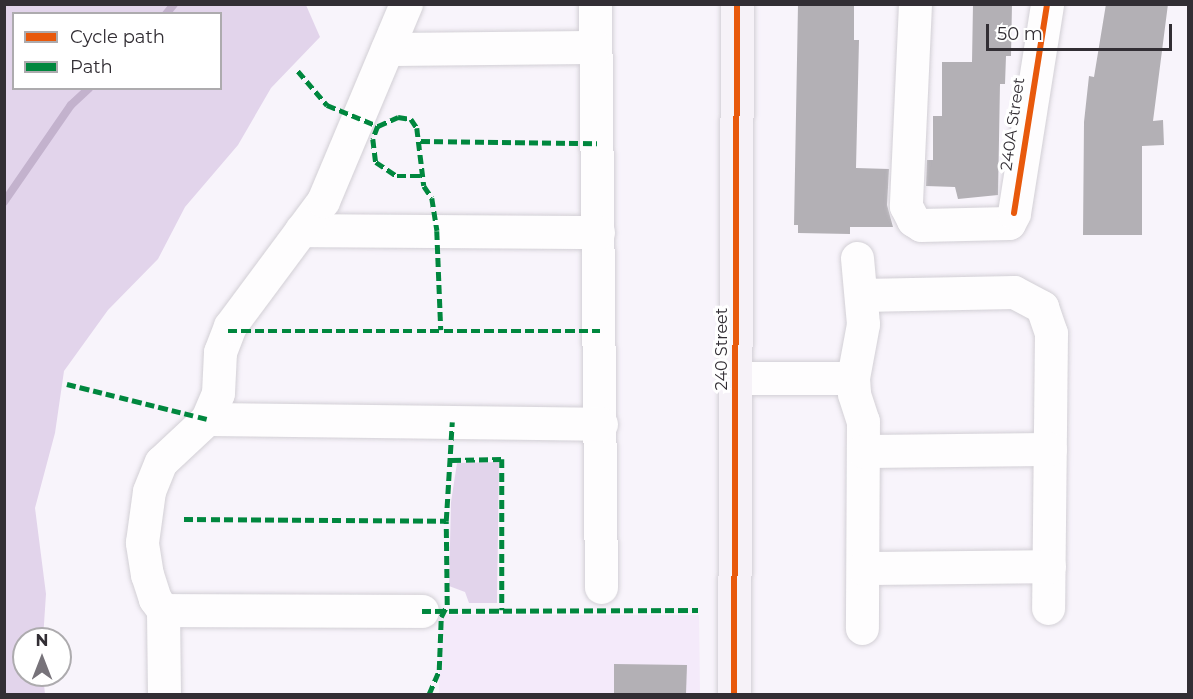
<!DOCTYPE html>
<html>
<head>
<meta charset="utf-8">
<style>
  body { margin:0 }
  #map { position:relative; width:1193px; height:699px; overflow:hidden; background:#f8f4fb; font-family:Montserrat,sans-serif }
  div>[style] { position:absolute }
  .built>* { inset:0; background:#f4eafa }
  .green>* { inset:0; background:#e2d4eb }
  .stream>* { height:8px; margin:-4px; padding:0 4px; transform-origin:4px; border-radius:4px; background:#c3b2cd }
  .building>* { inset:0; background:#b3b0b5 }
  .roads { filter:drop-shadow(0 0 2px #d2cfd5) drop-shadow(0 0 2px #d2cfd5) }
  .minor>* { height:33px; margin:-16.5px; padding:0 16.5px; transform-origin:16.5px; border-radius:16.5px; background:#fefdfe }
  .major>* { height:33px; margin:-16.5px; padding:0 16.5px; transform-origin:16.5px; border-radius:16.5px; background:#f6f2f8 }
  .quiet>* { height:4.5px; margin-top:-2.25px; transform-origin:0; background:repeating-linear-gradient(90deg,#00873e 0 9px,transparent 0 13.5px) }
  .cycleway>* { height:6px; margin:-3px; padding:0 3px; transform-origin:3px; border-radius:3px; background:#e8590c }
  span { translate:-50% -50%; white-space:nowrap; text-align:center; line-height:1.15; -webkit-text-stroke:6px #fff; paint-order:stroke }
  .street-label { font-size:16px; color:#322e34 }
  .frame { position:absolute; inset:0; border:6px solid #322e34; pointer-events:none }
  .legend { position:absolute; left:12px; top:12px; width:210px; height:78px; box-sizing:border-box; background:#fff; border:2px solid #adabae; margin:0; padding:8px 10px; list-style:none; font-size:18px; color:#322e34 }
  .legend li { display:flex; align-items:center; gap:12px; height:30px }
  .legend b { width:30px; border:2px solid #adabae }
  .north { position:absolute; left:12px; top:627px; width:60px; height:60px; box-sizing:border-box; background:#fff; border:2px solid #adabae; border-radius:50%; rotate:0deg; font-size:16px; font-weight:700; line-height:24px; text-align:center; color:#322e34 }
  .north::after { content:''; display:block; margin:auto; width:21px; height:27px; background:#77737a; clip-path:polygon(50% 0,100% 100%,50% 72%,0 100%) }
  .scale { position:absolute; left:986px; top:24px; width:186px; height:27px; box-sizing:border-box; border:3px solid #322e34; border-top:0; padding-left:8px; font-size:18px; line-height:21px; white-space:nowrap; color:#322e34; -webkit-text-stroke:4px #fff; paint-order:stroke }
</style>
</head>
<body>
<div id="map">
  <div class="built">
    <i style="clip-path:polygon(439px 615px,699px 615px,700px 694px,439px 694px)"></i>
  </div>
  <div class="green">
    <i style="clip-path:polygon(evenodd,4px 5px,306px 5px,320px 37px,271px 88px,238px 145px,185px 207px,158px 259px,108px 310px,64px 371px,55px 433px,35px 508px,46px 594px,43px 639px,24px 639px,24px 675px,43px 675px,45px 694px,5px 694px,4px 5px,14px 14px,220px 14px,220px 88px,14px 88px,14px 14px)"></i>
    <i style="clip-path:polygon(499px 462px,497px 603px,469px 603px,465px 592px,449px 586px,451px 502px,457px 463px)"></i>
  </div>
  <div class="stream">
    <i style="left:166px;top:14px;width:13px;rotate:-51deg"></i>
    <i style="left:4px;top:202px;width:118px;rotate:-55.4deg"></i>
    <i style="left:71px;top:105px;width:25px;rotate:-43deg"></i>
  </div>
  <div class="building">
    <i style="clip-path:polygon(798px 4px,854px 4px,854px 40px,859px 40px,856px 168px,889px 169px,887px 205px,893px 227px,850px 227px,850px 234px,798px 233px,798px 225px,794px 225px)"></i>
    <i style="clip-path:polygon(973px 4px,1012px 4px,1011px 56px,1006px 56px,1005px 84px,1000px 84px,998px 195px,958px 199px,955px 187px,926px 186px,927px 160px,933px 160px,933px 116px,942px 116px,942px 62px,972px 62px)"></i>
    <i style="clip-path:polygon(1106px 4px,1168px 4px,1153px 121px,1163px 120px,1164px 145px,1142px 146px,1142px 235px,1083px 235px,1084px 122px,1089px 76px,1094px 77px)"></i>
    <i style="clip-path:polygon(614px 664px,687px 665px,686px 694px,614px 694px)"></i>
  </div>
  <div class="roads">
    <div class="minor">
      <i style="left:595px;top:4px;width:583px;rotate:89.41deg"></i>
      <i style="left:915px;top:4px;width:202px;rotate:92.6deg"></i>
      <i style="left:906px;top:206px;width:16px;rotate:63deg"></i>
      <i style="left:913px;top:220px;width:9px;rotate:32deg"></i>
      <i style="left:921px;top:225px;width:88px;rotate:-1.3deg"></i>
      <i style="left:1009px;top:223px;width:11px;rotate:-63deg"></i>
      <i style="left:1014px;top:213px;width:212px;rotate:-81deg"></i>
      <i style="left:387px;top:49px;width:208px;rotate:-0.6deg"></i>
      <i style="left:301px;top:230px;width:297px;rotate:0.4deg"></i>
      <i style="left:857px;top:258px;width:66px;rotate:84.8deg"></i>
      <i style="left:863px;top:324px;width:55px;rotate:100.5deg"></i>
      <i style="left:853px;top:378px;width:16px;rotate:86deg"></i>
      <i style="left:854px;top:394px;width:28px;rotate:72deg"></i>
      <i style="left:863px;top:421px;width:207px;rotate:90.3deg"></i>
      <i style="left:861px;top:295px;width:153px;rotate:-1.1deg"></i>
      <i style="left:1014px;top:292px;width:32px;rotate:28deg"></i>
      <i style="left:1042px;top:307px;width:28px;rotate:71deg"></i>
      <i style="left:1051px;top:333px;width:275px;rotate:90.6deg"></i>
      <i style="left:736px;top:378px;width:117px"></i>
      <i style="left:207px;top:419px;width:394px;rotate:0.7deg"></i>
      <i style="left:863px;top:451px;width:187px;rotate:-0.6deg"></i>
      <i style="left:863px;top:568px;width:186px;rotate:-0.6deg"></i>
      <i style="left:163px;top:610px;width:259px;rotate:0.2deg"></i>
      <i style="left:164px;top:694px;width:84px;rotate:-90.7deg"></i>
      <i style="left:163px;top:610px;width:14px;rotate:-126deg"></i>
      <i style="left:155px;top:599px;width:25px;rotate:-108deg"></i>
      <i style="left:147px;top:575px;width:33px;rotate:-99deg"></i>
      <i style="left:142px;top:542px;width:51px;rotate:-82.2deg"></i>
      <i style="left:149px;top:491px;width:31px;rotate:-68deg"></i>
      <i style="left:161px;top:462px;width:63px;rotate:-43.1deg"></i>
      <i style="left:207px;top:419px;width:28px;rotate:-67deg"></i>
      <i style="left:218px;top:393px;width:41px;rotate:-87.2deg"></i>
      <i style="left:220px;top:352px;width:28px;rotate:-69deg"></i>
      <i style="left:230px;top:326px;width:156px;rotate:-53.4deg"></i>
      <i style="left:323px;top:201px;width:214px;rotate:-67.2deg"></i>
    </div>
    <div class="major">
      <i style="left:734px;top:694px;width:690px;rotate:-89.75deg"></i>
    </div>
  </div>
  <div class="quiet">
    <i style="left:298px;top:71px;width:45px;rotate:49.5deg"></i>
    <i style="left:327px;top:105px;width:55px;rotate:22.4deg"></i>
    <i style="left:378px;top:126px;width:22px;rotate:-24deg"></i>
    <i style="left:398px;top:117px;width:13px;rotate:9deg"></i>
    <i style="left:411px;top:119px;width:11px;rotate:56deg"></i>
    <i style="left:417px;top:128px;width:58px;rotate:83.1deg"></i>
    <i style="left:424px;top:186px;width:14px;rotate:56deg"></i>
    <i style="left:432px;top:198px;width:33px;rotate:81deg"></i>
    <i style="left:437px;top:231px;width:99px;rotate:87.7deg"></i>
    <i style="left:378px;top:126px;width:14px;rotate:111deg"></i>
    <i style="left:373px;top:139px;width:23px;rotate:83deg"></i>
    <i style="left:376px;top:162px;width:25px;rotate:34deg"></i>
    <i style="left:397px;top:176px;width:26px"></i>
    <i style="left:421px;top:141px;width:176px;rotate:0.7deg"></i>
    <i style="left:228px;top:331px;width:372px"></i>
    <i style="left:67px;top:384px;width:144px;rotate:14deg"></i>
    <i style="left:452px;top:460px;width:50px;rotate:-1.1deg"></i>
    <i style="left:502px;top:459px;width:151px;rotate:90deg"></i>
    <i style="left:184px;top:519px;width:262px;rotate:0.4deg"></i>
    <i style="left:422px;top:611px;width:276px;rotate:-0.2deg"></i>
    <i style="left:429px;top:694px;width:26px;rotate:-67deg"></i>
    <i style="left:439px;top:670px;width:53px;rotate:-87.8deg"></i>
    <i style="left:441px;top:617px;width:13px;rotate:-63deg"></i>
    <i style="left:447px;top:605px;width:84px;rotate:-90.7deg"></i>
    <i style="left:446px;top:521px;width:99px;rotate:-86.5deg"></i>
  </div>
  <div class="cycleway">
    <i style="left:1014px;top:213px;width:212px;rotate:-81deg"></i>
    <i style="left:734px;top:694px;width:690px;rotate:-89.75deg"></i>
  </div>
  <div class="street-label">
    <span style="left:1013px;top:124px;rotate:-82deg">240A Street</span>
    <span style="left:722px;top:349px;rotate:-90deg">240 Street</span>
  </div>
  <div class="frame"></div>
  <ul class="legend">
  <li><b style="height:8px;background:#e8590c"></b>Cycle path</li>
  <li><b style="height:8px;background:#00873e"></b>Path</li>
  </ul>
  <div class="north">N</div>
  <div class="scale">50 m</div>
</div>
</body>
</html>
